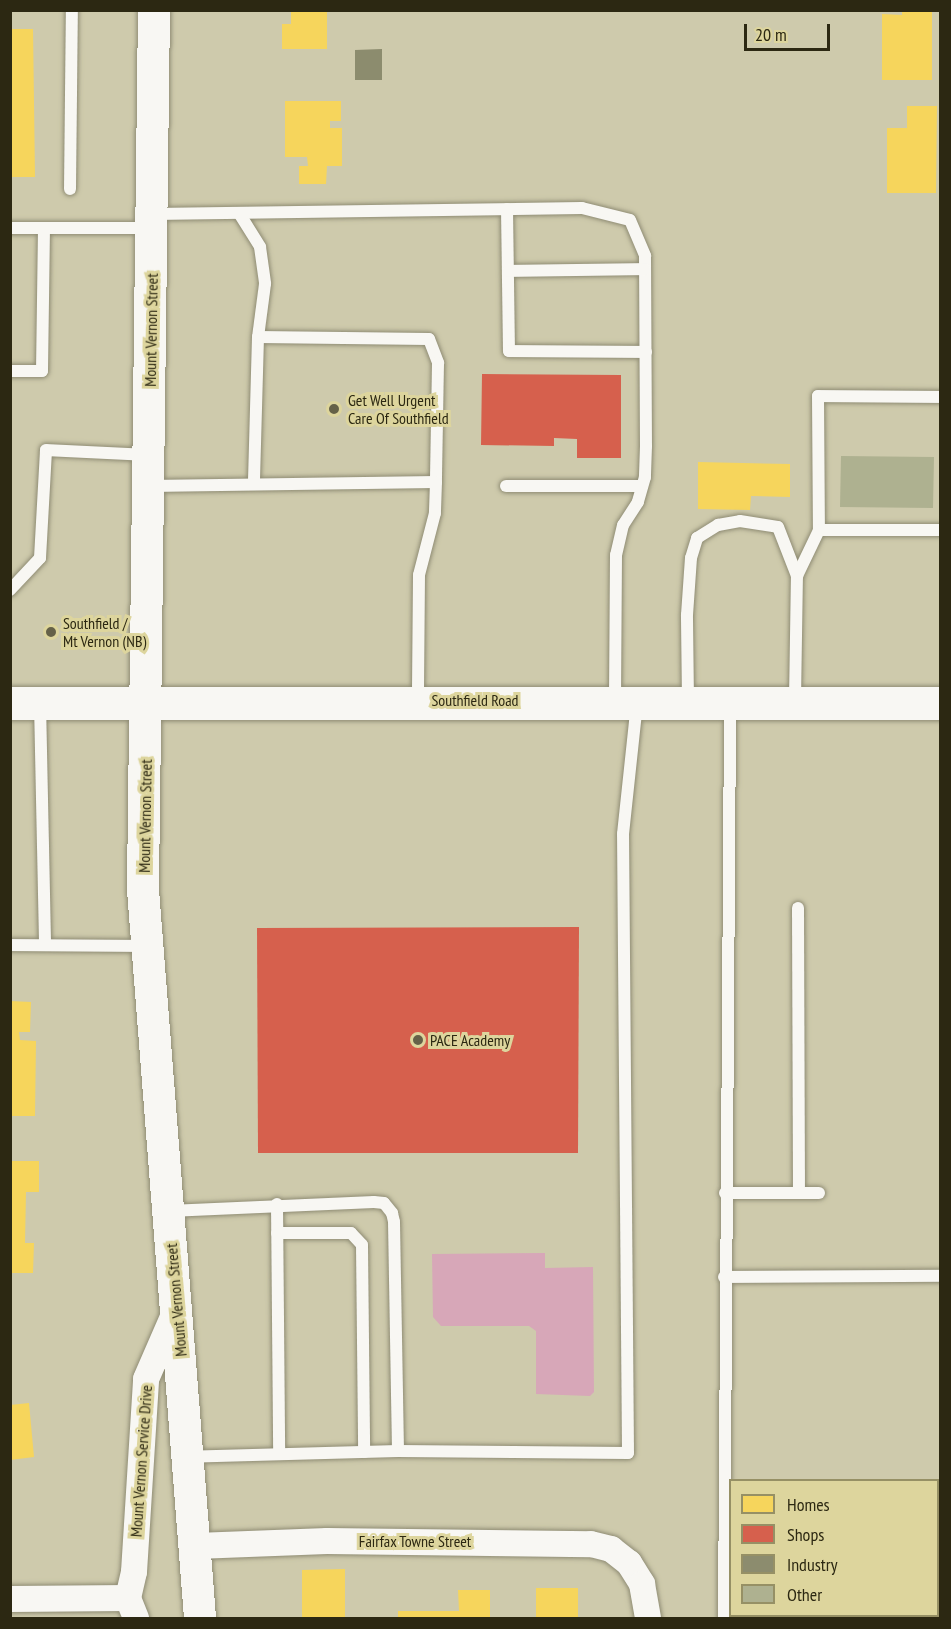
<!DOCTYPE html>
<html>
<head>
<meta charset="utf-8">
<style>
  body { margin:0 }
  #map { position:relative; width:951px; height:1629px; overflow:hidden; background:#cecaac; font-family:"PT Sans Narrow",sans-serif }
  div>[style] { position:absolute }
  .green>* { inset:0; background:#d7a7b8 }
  .homes>* { inset:0; background:#f6d55c }
  .shops>* { inset:0; background:#d6604d }
  .industry>* { inset:0; background:#8c8c6e }
  .building>* { inset:0; background:#aeb190 }
  .roads { filter:drop-shadow(0 0 2px #8f8c74) drop-shadow(0 0 2px #8f8c74) }
  .service>* { height:12px; margin:-6px; padding:0 6px; transform-origin:6px; border-radius:6px; background:#f8f7f3 }
  .minor>* { height:26px; margin:-13px; padding:0 13px; transform-origin:13px; border-radius:13px; background:#f8f7f3 }
  .tertiary>* { height:32px; margin:-16px; padding:0 16px; transform-origin:16px; border-radius:16px; background:#f8f7f3 }
  .secondary>* { height:33px; margin:-16.5px; padding:0 16.5px; transform-origin:16.5px; border-radius:16.5px; background:#f8f7f3 }
  .dots>* { width:16px; height:16px; translate:-50% -50%; box-sizing:border-box; border:3px solid #ddd59d; border-radius:50% }
  span { translate:-50% -50%; white-space:nowrap; text-align:center; line-height:1.15; -webkit-text-stroke:6px #ddd59d; paint-order:stroke }
  .street-label { font-size:16px; color:#2c2812 }
  .poi-label { font-size:16px; color:#2c2812 }
  .left { translate:0 -50%; text-align:left }
  .frame { position:absolute; inset:0; border:12px solid #2c2812; pointer-events:none }
  .legend { position:absolute; left:729px; top:1479px; width:210px; height:138px; box-sizing:border-box; background:#ddd59d; border:2px solid #969065; margin:0; padding:8px 10px; list-style:none; font-size:18px; color:#2c2812 }
  .legend li { display:flex; align-items:center; gap:12px; height:30px }
  .legend b { width:30px; border:2px solid #969065 }
  .scale { position:absolute; left:744px; top:24px; width:86px; height:27px; box-sizing:border-box; border:3px solid #2c2812; border-top:0; padding-left:8px; font-size:18px; line-height:21px; white-space:nowrap; color:#2c2812; -webkit-text-stroke:4px #ddd59d; paint-order:stroke }
</style>
</head>
<body>
<div id="map">
  <div class="green">
    <i style="clip-path:polygon(545px 1253px,545px 1268px,593px 1267px,594px 1392px,590px 1396px,536px 1394px,536px 1331px,529px 1326px,441px 1326px,433px 1317px,432px 1254px)"></i>
  </div>
  <div class="homes">
    <i style="clip-path:polygon(291px 10px,327px 10px,327px 49px,282px 49px,282px 24px,291px 24px)"></i>
    <i style="clip-path:polygon(902px 10px,932px 10px,932px 80px,882px 80px,882px 14px,902px 15px)"></i>
    <i style="clip-path:polygon(10px 29px,33px 29px,35px 177px,10px 177px)"></i>
    <i style="clip-path:polygon(285px 101px,341px 101px,341px 121px,330px 121px,330px 128px,342px 128px,342px 166px,327px 166px,326px 184px,299px 184px,299px 166px,308px 166px,307px 157px,285px 157px)"></i>
    <i style="clip-path:polygon(907px 106px,937px 106px,936px 193px,887px 193px,887px 128px,907px 128px)"></i>
    <i style="clip-path:polygon(698px 462px,790px 464px,790px 497px,751px 496px,750px 510px,698px 509px)"></i>
    <i style="clip-path:polygon(10px 1001px,31px 1002px,30px 1032px,19px 1032px,20px 1040px,36px 1041px,35px 1116px,10px 1116px)"></i>
    <i style="clip-path:polygon(10px 1161px,39px 1161px,39px 1192px,26px 1192px,25px 1243px,34px 1243px,33px 1273px,10px 1273px)"></i>
    <i style="clip-path:polygon(29px 1403px,34px 1457px,10px 1460px,10px 1405px)"></i>
    <i style="clip-path:polygon(345px 1569px,345px 1618px,302px 1618px,302px 1570px)"></i>
    <i style="clip-path:polygon(536px 1588px,578px 1588px,578px 1618px,536px 1618px)"></i>
    <i style="clip-path:polygon(458px 1590px,490px 1590px,490px 1618px,398px 1618px,398px 1611px,459px 1611px)"></i>
  </div>
  <div class="shops">
    <i style="clip-path:polygon(482px 374px,621px 375px,621px 458px,577px 458px,577px 439px,554px 438px,554px 446px,481px 445px)"></i>
    <i style="clip-path:polygon(579px 927px,578px 1153px,258px 1153px,257px 928px)"></i>
  </div>
  <div class="industry">
    <i style="clip-path:polygon(382px 49px,382px 80px,355px 80px,355px 50px)"></i>
  </div>
  <div class="building">
    <i style="clip-path:polygon(841px 456px,934px 457px,933px 508px,840px 507px)"></i>
  </div>
  <div class="roads">
    <div class="service">
      <i style="left:70px;top:189px;width:179px;rotate:-89.4deg"></i>
      <i style="left:507px;top:209px;width:142px;rotate:89.2deg"></i>
      <i style="left:509px;top:351px;width:137px;rotate:0.4deg"></i>
      <i style="left:239px;top:213px;width:40px;rotate:58deg"></i>
      <i style="left:260px;top:247px;width:37px;rotate:82deg"></i>
      <i style="left:265px;top:284px;width:53px;rotate:97.5deg"></i>
      <i style="left:258px;top:337px;width:145px;rotate:91.6deg"></i>
      <i style="left:153px;top:214px;width:429px;rotate:-0.8deg"></i>
      <i style="left:582px;top:208px;width:49px;rotate:14deg"></i>
      <i style="left:630px;top:220px;width:39px;rotate:67deg"></i>
      <i style="left:645px;top:256px;width:190px;rotate:89.7deg"></i>
      <i style="left:646px;top:446px;width:31px;rotate:92deg"></i>
      <i style="left:645px;top:477px;width:26px;rotate:106deg"></i>
      <i style="left:638px;top:502px;width:27px;rotate:123deg"></i>
      <i style="left:623px;top:525px;width:31px;rotate:103deg"></i>
      <i style="left:616px;top:555px;width:146px;rotate:90.4deg"></i>
      <i style="left:10px;top:228px;width:140px"></i>
      <i style="left:508px;top:271px;width:137px;rotate:-0.8deg"></i>
      <i style="left:258px;top:337px;width:171px;rotate:0.7deg"></i>
      <i style="left:429px;top:339px;width:26px;rotate:69deg"></i>
      <i style="left:438px;top:363px;width:119px;rotate:91deg"></i>
      <i style="left:10px;top:371px;width:32px"></i>
      <i style="left:42px;top:371px;width:143px;rotate:-89.2deg"></i>
      <i style="left:940px;top:397px;width:122px;rotate:-179.5deg"></i>
      <i style="left:818px;top:396px;width:134px;rotate:89.6deg"></i>
      <i style="left:819px;top:530px;width:121px"></i>
      <i style="left:149px;top:486px;width:287px;rotate:-0.8deg"></i>
      <i style="left:436px;top:482px;width:31px;rotate:92deg"></i>
      <i style="left:435px;top:513px;width:64px;rotate:104.5deg"></i>
      <i style="left:419px;top:575px;width:125px;rotate:90.5deg"></i>
      <i style="left:506px;top:486px;width:136px"></i>
      <i style="left:10px;top:590px;width:44px;rotate:-46.8deg"></i>
      <i style="left:40px;top:558px;width:108px;rotate:-86.8deg"></i>
      <i style="left:46px;top:450px;width:102px;rotate:2.8deg"></i>
      <i style="left:795px;top:700px;width:124px;rotate:-89.1deg"></i>
      <i style="left:797px;top:576px;width:51px;rotate:-64.4deg"></i>
      <i style="left:688px;top:701px;width:86px;rotate:-90.7deg"></i>
      <i style="left:687px;top:615px;width:57px;rotate:-86deg"></i>
      <i style="left:691px;top:558px;width:21px;rotate:-73deg"></i>
      <i style="left:697px;top:538px;width:25px;rotate:-32deg"></i>
      <i style="left:718px;top:525px;width:22px;rotate:-10deg"></i>
      <i style="left:740px;top:521px;width:38px;rotate:9deg"></i>
      <i style="left:778px;top:527px;width:53px;rotate:68.8deg"></i>
      <i style="left:40px;top:703px;width:242px;rotate:88.8deg"></i>
      <i style="left:798px;top:908px;width:284px;rotate:89.8deg"></i>
      <i style="left:10px;top:945px;width:135px;rotate:0.4deg"></i>
      <i style="left:725px;top:1193px;width:94px"></i>
      <i style="left:277px;top:1204px;width:250px;rotate:89.5deg"></i>
      <i style="left:169px;top:1211px;width:205px;rotate:-2.5deg"></i>
      <i style="left:374px;top:1202px;width:10px;rotate:6deg"></i>
      <i style="left:384px;top:1203px;width:13px;rotate:51deg"></i>
      <i style="left:392px;top:1213px;width:9px;rotate:77deg"></i>
      <i style="left:394px;top:1222px;width:229px;rotate:89deg"></i>
      <i style="left:398px;top:1451px;width:209px;rotate:178.4deg"></i>
      <i style="left:277px;top:1233px;width:74px"></i>
      <i style="left:351px;top:1233px;width:16px;rotate:47deg"></i>
      <i style="left:362px;top:1245px;width:207px;rotate:89.4deg"></i>
      <i style="left:724px;top:1277px;width:216px;rotate:-0.3deg"></i>
      <i style="left:398px;top:1451px;width:230px;rotate:0.5deg"></i>
      <i style="left:628px;top:1453px;width:619px;rotate:-90.46deg"></i>
      <i style="left:623px;top:834px;width:131px;rotate:-83.9deg"></i>
      <i style="left:724px;top:1618px;width:913px;rotate:-89.62deg"></i>
    </div>
    <div class="minor">
      <i style="left:196px;top:1546px;width:131px;rotate:-2.2deg"></i>
      <i style="left:327px;top:1541px;width:264px;rotate:0.7deg"></i>
      <i style="left:591px;top:1544px;width:21px;rotate:14deg"></i>
      <i style="left:611px;top:1549px;width:23px;rotate:38deg"></i>
      <i style="left:629px;top:1563px;width:25px;rotate:58deg"></i>
      <i style="left:642px;top:1584px;width:35px;rotate:80deg"></i>
      <i style="left:10px;top:1599px;width:118px;rotate:-0.5deg"></i>
      <i style="left:136px;top:1618px;width:22px;rotate:-112deg"></i>
      <i style="left:128px;top:1598px;width:27px;rotate:-77deg"></i>
      <i style="left:134px;top:1572px;width:193px;rotate:-86.4deg"></i>
      <i style="left:146px;top:1379px;width:75px;rotate:-66.5deg"></i>
    </div>
    <div class="tertiary">
      <i style="left:154px;top:10px;width:880px;rotate:90.72deg"></i>
      <i style="left:143px;top:890px;width:730px;rotate:85.52deg"></i>
    </div>
    <div class="secondary">
      <i style="left:10px;top:703px;width:930px"></i>
    </div>
  </div>
  <div class="dots">
    <i style="left:334px;top:409px;background:#656148"></i>
    <i style="left:51px;top:632px;background:#656148"></i>
    <i style="left:418px;top:1040px;background:#656148"></i>
  </div>
  <div class="street-label">
    <span style="left:151px;top:330px;rotate:-89deg">Mount Vernon Street</span>
    <span style="left:475px;top:700px">Southfield Road</span>
    <span style="left:145px;top:816px;rotate:-89deg">Mount Vernon Street</span>
    <span style="left:176px;top:1300px;rotate:-95deg">Mount Vernon Street</span>
    <span style="left:141px;top:1461px;rotate:-86deg">Mount Vernon Service Drive</span>
    <span style="left:415px;top:1541px">Fairfax Towne Street</span>
  </div>
  <div class="poi-label">
    <span class="left" style="left:348px;top:409px">Get Well Urgent<br>Care Of Southfield</span>
    <span class="left" style="left:63px;top:632px">Southfield /<br>Mt Vernon (NB)</span>
    <span class="left" style="left:430px;top:1040px">PACE Academy</span>
  </div>
  <div class="frame"></div>
  <ul class="legend">
  <li><b style="height:16px;background:#f6d55c"></b>Homes</li>
  <li><b style="height:16px;background:#d6604d"></b>Shops</li>
  <li><b style="height:16px;background:#8c8c6e"></b>Industry</li>
  <li><b style="height:16px;background:#aeb190"></b>Other</li>
  </ul>
  <div class="scale">20 m</div>
</div>
</body>
</html>
